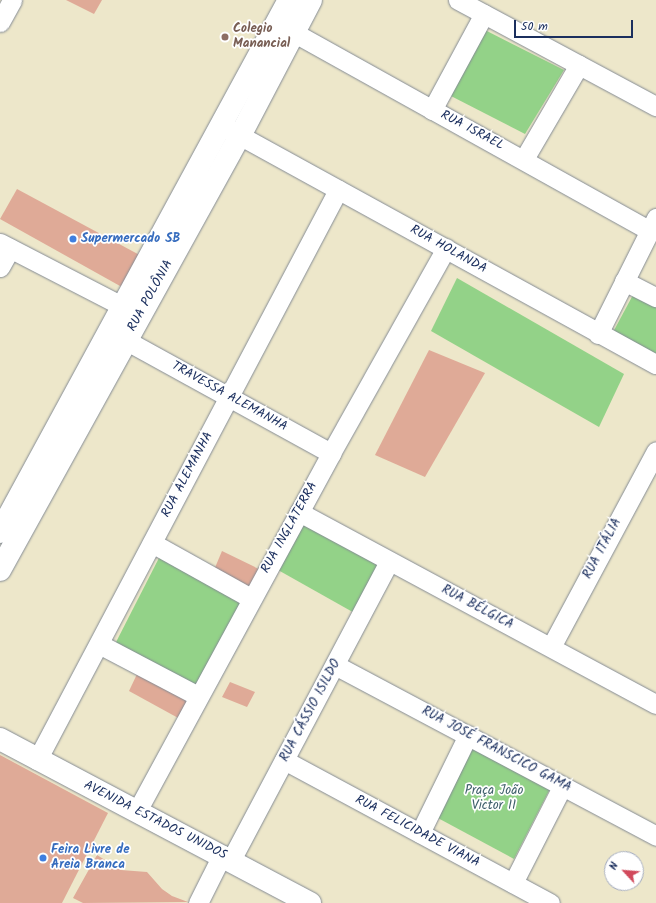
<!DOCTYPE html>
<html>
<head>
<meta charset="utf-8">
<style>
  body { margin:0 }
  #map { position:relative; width:656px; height:903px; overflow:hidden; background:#ede7ca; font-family:Kalam,sans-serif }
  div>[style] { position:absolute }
  .green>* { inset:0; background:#93d288 }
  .building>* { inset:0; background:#dfaa97 }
  .roads { filter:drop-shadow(0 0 1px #848b94) drop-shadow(0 0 1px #848b94) }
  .street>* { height:19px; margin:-9.5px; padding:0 9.5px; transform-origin:9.5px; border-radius:9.5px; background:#fff }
  .secondary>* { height:22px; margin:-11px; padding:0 11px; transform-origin:11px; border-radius:11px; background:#fff }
  .dots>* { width:11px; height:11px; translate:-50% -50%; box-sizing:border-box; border:2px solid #fff; border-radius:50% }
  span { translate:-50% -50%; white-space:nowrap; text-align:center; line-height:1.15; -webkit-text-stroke:3.5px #fff; paint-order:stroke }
  .education-label { font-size:13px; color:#785e54; font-weight:700 }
  .left { translate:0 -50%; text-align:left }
  .street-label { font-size:13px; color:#1b2f5e }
  .shop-label { font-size:13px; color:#366cbe; font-weight:700 }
  .park-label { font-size:13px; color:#3f606b }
  .north { position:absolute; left:604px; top:851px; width:40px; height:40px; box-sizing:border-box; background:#fff; border:1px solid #a4acbf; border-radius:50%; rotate:296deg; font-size:11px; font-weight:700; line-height:16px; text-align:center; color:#1b2f5e }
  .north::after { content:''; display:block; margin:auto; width:14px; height:18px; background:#d1495b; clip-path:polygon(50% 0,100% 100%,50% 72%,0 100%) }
  .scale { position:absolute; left:514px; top:20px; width:119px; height:18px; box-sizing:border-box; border:2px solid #1b2f5e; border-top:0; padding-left:5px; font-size:12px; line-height:14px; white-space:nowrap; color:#1b2f5e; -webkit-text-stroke:3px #fff; paint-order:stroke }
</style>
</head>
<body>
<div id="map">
  <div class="green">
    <i style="clip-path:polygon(481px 28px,564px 70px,525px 134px,449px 95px)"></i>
    <i style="clip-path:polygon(457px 278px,624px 374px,599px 427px,431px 331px)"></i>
    <i style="clip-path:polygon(641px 280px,656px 288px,656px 358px,612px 334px)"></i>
    <i style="clip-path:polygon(303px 524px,383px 568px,358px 615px,278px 570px)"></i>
    <i style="clip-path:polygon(161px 554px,248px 599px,196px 692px,113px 648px)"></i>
    <i style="clip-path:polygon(475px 741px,554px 781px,514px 859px,436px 817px)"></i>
  </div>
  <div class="building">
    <i style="clip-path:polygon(66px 0,102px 0,94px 14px)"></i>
    <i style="clip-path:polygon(17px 189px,147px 259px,129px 291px,0 219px)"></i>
    <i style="clip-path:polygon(429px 350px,485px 373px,425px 477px,375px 455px)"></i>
    <i style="clip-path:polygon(222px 551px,265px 572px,254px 593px,214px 570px)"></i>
    <i style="clip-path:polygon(138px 672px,189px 702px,180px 719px,129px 691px)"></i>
    <i style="clip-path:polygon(230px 682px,255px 692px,247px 707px,222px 697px)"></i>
    <i style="clip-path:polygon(0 755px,108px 813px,62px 903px,0 903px)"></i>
    <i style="clip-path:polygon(97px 855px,121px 870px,147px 872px,162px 889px,172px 896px,188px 902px,83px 903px,73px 898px)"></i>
  </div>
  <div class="roads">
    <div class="street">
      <i style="left:458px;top:0;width:225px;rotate:28.2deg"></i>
      <i style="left:0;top:22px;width:25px;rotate:-61deg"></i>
      <i style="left:282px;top:26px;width:420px;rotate:29.1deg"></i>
      <i style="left:432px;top:110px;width:109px;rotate:-61.6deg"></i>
      <i style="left:228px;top:129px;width:488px;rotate:28.8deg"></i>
      <i style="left:524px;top:159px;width:109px;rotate:-59.7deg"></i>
      <i style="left:0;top:243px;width:137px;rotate:27.3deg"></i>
      <i style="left:0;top:267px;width:21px;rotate:-61deg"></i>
      <i style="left:624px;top:281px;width:36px;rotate:27deg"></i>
      <i style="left:598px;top:334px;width:130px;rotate:-63.4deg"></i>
      <i style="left:127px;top:341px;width:233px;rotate:28.8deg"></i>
      <i style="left:299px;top:512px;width:405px;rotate:28.3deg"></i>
      <i style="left:152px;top:543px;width:113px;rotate:29.1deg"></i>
      <i style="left:99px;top:644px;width:112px;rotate:27.7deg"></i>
      <i style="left:551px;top:647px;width:222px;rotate:-61.8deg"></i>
      <i style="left:335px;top:665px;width:364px;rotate:28deg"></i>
      <i style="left:37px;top:760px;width:645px;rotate:-62.16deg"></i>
      <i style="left:284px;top:760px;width:302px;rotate:28.3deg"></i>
      <i style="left:137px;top:811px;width:407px;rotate:-61.5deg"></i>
      <i style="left:331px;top:453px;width:235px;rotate:-60.7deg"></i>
      <i style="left:420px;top:833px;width:109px;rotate:-63.9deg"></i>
      <i style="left:231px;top:860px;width:338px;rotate:-62.1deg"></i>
      <i style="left:513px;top:883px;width:108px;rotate:-63deg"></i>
      <i style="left:198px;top:903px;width:54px;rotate:-63.4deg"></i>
    </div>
    <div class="secondary">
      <i style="left:0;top:532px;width:605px;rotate:-61.49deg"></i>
      <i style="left:0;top:570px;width:496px;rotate:-61.1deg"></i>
      <i style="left:240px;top:136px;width:153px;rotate:-62.4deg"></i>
      <i style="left:0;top:739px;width:351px;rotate:27.9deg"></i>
    </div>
  </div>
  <div class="dots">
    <i style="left:225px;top:37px;background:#8d6e63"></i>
    <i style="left:73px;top:239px;background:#3f7fe0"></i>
    <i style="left:43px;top:858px;background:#3f7fe0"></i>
  </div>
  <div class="education-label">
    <span class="left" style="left:233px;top:37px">Colegio<br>Manancial</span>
  </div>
  <div class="street-label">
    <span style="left:472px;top:131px;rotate:28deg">RUA ISRAEL</span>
    <span style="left:448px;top:250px;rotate:29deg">RUA HOLANDA</span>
    <span style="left:151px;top:296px;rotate:-61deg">RUA POLÔNIA</span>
    <span style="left:229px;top:397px;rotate:29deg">TRAVESSA ALEMANHA</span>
    <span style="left:188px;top:475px;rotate:-62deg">RUA ALEMANHA</span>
    <span style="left:290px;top:528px;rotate:-61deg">RUA INGLATERRA</span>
    <span style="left:603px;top:549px;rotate:-62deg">RUA ITÁLIA</span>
    <span style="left:477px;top:608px;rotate:28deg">RUA BÉLGICA</span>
    <span style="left:311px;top:711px;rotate:-62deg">RUA CÁSSIO ISILDO</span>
    <span style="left:496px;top:750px;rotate:28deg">RUA JOSÉ FRANSCICO GAMA</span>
    <span style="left:155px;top:821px;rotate:27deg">AVENIDA ESTADOS UNIDOS</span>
    <span style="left:417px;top:832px;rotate:28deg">RUA FELICIDADE VIANA</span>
  </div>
  <div class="shop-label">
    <span class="left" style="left:81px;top:239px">Supermercado SB</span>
    <span class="left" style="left:51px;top:858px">Feira Livre de<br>Areia Branca</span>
  </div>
  <div class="park-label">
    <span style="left:494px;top:799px">Praça João<br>Victor II</span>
  </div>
  <div class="north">N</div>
  <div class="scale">50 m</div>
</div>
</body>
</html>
